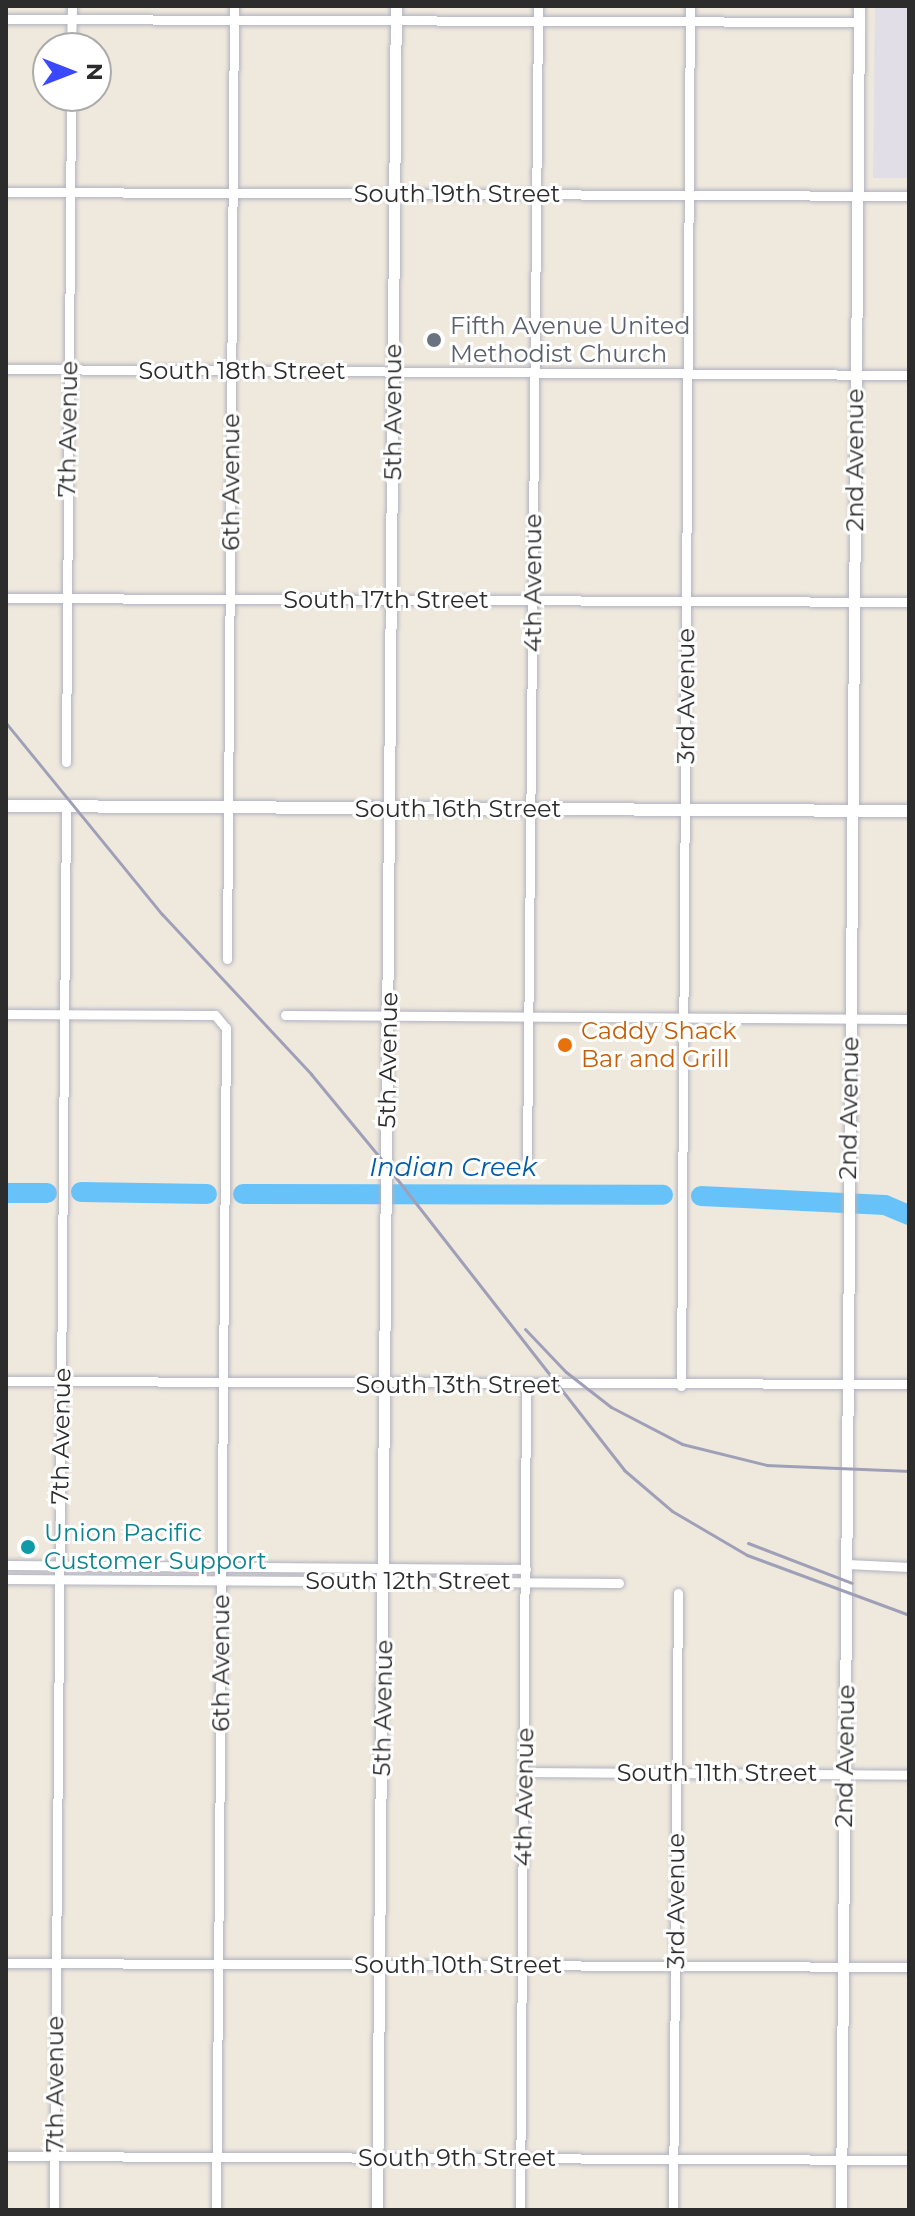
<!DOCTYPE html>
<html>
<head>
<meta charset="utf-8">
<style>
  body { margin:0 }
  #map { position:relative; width:915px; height:2216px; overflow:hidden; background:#efe9dd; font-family:Montserrat,sans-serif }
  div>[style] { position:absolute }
  .industrial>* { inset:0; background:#e1dee7 }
  .river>* { height:20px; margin:-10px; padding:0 10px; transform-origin:10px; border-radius:10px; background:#67c2f9 }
  .roads { filter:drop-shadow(0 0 2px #b1b2c1) drop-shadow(0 0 2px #b1b2c1) }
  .minor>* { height:9px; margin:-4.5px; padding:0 4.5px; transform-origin:4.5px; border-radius:4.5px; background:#fff }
  .tertiary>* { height:11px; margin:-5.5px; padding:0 5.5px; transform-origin:5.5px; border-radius:5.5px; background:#fff }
  .secondary>* { height:12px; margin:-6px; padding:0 6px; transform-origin:6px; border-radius:6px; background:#fff }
  .rail>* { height:3px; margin:-1.5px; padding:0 1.5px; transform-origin:1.5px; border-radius:1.5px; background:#9fa0b8 }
  .dots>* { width:22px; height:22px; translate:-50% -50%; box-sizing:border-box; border:4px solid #fff; border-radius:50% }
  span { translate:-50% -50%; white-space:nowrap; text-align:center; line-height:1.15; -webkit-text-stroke:6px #fff; paint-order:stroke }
  .street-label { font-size:24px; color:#2c2c2c }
  .worship-label { font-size:24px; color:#5b616d }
  .left { translate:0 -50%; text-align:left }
  .food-label { font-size:24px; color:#c56008 }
  .culture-label { font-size:24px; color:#0d838f }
  .water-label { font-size:26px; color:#015daa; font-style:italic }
  .frame { position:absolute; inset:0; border:8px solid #2c2c2c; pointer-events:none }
  .north { position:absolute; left:32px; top:32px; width:80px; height:80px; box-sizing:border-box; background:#fff; border:2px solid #ababab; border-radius:50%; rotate:90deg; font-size:22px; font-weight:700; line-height:32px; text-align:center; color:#2c2c2c }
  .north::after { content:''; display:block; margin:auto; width:28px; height:36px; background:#3a48ff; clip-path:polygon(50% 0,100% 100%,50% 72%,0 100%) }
</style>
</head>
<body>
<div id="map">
  <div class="industrial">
    <i style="clip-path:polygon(875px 6px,909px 6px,909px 178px,873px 178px)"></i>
  </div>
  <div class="river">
    <i style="left:81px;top:1192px;width:126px;rotate:0.9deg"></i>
    <i style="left:6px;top:1193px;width:41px"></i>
    <i style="left:243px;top:1194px;width:420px;rotate:0.1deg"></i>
    <i style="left:701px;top:1196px;width:184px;rotate:2.8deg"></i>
    <i style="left:885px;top:1205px;width:26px;rotate:23deg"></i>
  </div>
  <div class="roads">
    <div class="minor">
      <i style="left:6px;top:19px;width:852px;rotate:0.2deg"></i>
      <i style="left:71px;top:48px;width:42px;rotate:-88.6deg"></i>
      <i style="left:6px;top:192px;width:903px;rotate:0.25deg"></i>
      <i style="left:6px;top:369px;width:903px;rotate:0.38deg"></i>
      <i style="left:6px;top:598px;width:903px;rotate:0.25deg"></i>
      <i style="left:66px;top:762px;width:666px;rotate:-89.57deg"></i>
      <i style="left:227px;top:959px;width:953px;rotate:-89.58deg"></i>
      <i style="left:6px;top:1014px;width:209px;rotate:0.3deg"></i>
      <i style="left:215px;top:1015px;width:17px;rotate:50deg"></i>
      <i style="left:226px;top:1028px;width:1182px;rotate:90.48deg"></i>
      <i style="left:285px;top:1015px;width:624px;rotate:0.37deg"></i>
      <i style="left:527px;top:1159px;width:1153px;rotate:-89.45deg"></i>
      <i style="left:6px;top:1381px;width:903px;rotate:0.19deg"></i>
      <i style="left:681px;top:1386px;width:1380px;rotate:-89.63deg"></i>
      <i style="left:847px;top:1564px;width:62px;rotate:2.8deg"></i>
      <i style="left:6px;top:1565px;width:520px;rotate:0.44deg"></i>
      <i style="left:6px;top:1579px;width:613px;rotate:0.37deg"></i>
      <i style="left:525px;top:1772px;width:384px;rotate:0.4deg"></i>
      <i style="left:6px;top:1963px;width:903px;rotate:0.25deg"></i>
      <i style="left:6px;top:2156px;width:903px;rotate:0.25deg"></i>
      <i style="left:54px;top:2210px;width:1404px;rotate:-89.51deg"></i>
      <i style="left:520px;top:2210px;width:825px;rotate:-89.58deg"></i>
      <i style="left:673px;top:2210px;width:617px;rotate:-89.54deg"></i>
    </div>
    <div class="tertiary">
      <i style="left:377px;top:2210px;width:2204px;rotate:-89.51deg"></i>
      <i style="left:841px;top:2210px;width:2204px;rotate:-89.53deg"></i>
    </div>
    <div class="secondary">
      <i style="left:6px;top:806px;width:903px;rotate:0.32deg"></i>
    </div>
  </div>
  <div class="rail">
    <i style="left:6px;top:723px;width:247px;rotate:50.8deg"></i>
    <i style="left:162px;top:914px;width:219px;rotate:47deg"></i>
    <i style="left:311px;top:1074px;width:118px;rotate:50.5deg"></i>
    <i style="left:386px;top:1165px;width:387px;rotate:52deg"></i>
    <i style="left:624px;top:1470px;width:63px;rotate:40.5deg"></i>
    <i style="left:672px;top:1511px;width:87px;rotate:30.4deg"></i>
    <i style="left:747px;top:1555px;width:173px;rotate:20.3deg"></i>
    <i style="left:525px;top:1329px;width:59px;rotate:46.4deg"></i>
    <i style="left:566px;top:1372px;width:57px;rotate:37.9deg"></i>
    <i style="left:611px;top:1407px;width:80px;rotate:27.5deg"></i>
    <i style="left:682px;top:1444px;width:88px;rotate:13.9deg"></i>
    <i style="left:767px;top:1465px;width:142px;rotate:2.4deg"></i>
    <i style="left:748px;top:1543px;width:111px;rotate:21deg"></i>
  </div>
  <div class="dots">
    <i style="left:434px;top:340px;background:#6b7280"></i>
    <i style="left:565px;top:1045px;background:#e8710a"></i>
    <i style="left:28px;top:1547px;background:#0f9aa8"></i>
  </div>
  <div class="street-label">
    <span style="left:457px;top:194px">South 19th Street</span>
    <span style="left:242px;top:371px">South 18th Street</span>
    <span style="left:393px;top:412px;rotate:-90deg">5th Avenue</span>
    <span style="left:68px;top:429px;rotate:-89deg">7th Avenue</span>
    <span style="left:855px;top:460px;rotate:-90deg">2nd Avenue</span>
    <span style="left:231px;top:482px;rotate:-90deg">6th Avenue</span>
    <span style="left:533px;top:583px;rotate:-90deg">4th Avenue</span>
    <span style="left:386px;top:600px">South 17th Street</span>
    <span style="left:686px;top:696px;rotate:-90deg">3rd Avenue</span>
    <span style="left:458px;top:809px">South 16th Street</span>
    <span style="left:388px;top:1060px;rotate:-89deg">5th Avenue</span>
    <span style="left:849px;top:1108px;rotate:-89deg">2nd Avenue</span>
    <span style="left:458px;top:1385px">South 13th Street</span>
    <span style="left:61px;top:1436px;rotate:-89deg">7th Avenue</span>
    <span style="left:408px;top:1581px">South 12th Street</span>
    <span style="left:221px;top:1663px;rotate:-90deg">6th Avenue</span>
    <span style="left:383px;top:1708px;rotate:-89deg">5th Avenue</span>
    <span style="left:845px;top:1756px;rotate:-89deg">2nd Avenue</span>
    <span style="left:717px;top:1773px">South 11th Street</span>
    <span style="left:524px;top:1797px;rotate:-89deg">4th Avenue</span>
    <span style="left:676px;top:1901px;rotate:-90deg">3rd Avenue</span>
    <span style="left:458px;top:1965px">South 10th Street</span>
    <span style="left:55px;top:2084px;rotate:-90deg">7th Avenue</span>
    <span style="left:457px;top:2158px">South 9th Street</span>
  </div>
  <div class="worship-label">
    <span class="left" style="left:450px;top:340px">Fifth Avenue United<br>Methodist Church</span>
  </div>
  <div class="food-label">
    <span class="left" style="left:581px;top:1045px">Caddy Shack<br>Bar and Grill</span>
  </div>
  <div class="culture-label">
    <span class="left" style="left:44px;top:1547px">Union Pacific<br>Customer Support</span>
  </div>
  <div class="water-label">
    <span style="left:453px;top:1168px">Indian Creek</span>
  </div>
  <div class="frame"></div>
  <div class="north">N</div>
</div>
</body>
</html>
